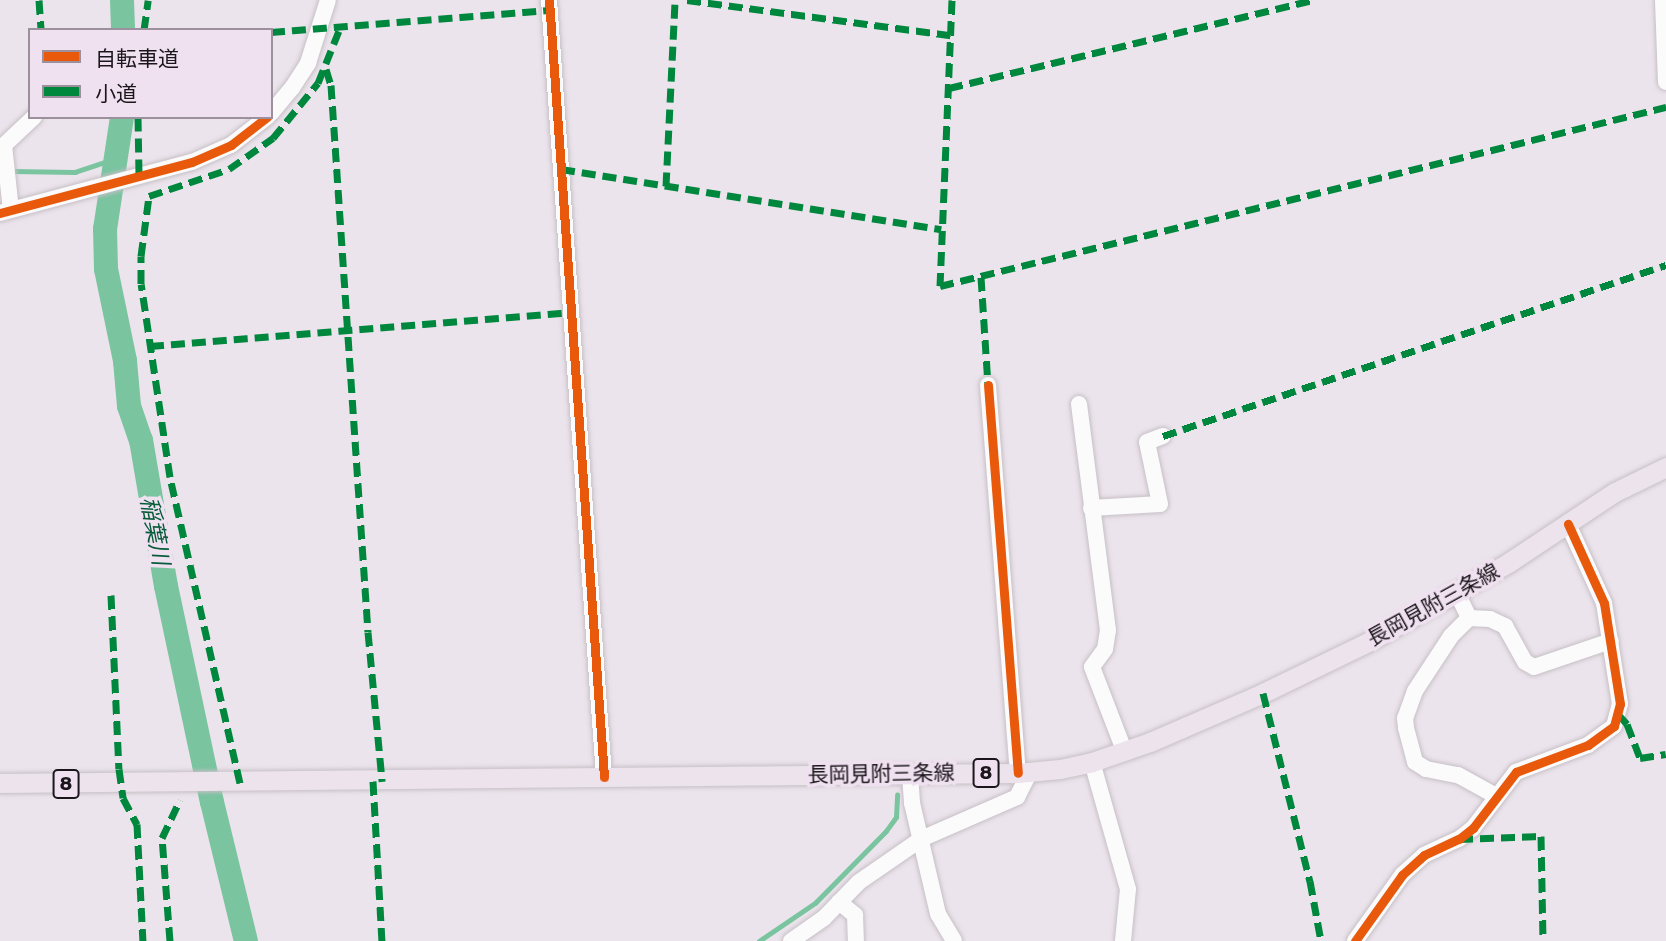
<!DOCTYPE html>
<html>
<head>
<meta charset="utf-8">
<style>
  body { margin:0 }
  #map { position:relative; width:1666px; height:941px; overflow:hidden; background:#ece4ec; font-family:Rubik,"Noto Sans JP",sans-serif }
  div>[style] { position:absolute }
  .stream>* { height:4.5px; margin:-2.25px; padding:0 2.25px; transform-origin:2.25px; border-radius:2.25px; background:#7ac4a0 }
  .river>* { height:24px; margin:-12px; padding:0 12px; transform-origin:12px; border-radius:12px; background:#7ac4a0 }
  .roads { filter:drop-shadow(0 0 2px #c6c0c6) drop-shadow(0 0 2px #c6c0c6) }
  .minor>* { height:16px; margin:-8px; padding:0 8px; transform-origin:8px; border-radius:8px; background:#fcfbfc }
  .major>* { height:19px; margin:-9.5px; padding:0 9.5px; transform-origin:9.5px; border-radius:9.5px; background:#ece3ec }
  .quiet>* { height:7px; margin-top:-3.5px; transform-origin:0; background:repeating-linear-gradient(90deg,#00873e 0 14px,transparent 0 21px) }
  .cycleway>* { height:9px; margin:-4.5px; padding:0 4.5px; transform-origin:4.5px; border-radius:4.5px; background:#e8590c }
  span { translate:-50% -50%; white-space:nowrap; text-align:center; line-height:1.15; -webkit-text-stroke:7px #f0e1f0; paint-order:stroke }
  .shield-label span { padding:2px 5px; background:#f0e1f0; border:2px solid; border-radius:5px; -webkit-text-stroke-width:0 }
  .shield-label { font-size:19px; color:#1b161b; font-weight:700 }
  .street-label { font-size:21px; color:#1b161b }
  .water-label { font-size:23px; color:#065c39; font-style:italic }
  .legend { position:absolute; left:28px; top:28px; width:245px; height:91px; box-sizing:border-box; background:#f0e1f0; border:2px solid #9b909b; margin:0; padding:9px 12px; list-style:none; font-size:21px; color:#1b161b }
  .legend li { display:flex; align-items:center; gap:14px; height:35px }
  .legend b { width:35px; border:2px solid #9b909b }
</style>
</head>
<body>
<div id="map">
  <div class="stream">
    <i style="left:12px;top:171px;width:63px;rotate:0.9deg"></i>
    <i style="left:75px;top:172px;width:44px;rotate:-18.4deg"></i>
    <i style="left:759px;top:941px;width:68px;rotate:-34.2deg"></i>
    <i style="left:815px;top:903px;width:101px;rotate:-45.4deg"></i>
    <i style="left:886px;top:831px;width:17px;rotate:-54deg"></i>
    <i style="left:896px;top:817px;width:22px;rotate:-87deg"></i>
  </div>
  <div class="river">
    <i style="left:122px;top:0;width:30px;rotate:88deg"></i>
    <i style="left:122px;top:117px;width:113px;rotate:98.6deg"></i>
    <i style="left:105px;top:229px;width:40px;rotate:88.6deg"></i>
    <i style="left:106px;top:269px;width:94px;rotate:78.3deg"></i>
    <i style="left:125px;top:361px;width:45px;rotate:84.9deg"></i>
    <i style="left:129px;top:406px;width:36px;rotate:71deg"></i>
    <i style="left:141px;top:440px;width:148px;rotate:80.3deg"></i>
    <i style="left:166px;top:586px;width:221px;rotate:78deg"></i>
    <i style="left:212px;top:802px;width:143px;rotate:76.3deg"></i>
  </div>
  <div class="roads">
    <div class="minor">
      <i style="left:549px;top:0;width:779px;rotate:85.95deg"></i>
      <i style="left:1663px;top:0;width:82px;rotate:87.9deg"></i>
      <i style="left:271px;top:113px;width:33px;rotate:-50deg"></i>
      <i style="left:292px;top:88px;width:30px;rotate:-57deg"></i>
      <i style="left:308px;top:63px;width:66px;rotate:-72.4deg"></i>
      <i style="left:4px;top:145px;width:65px;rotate:83.9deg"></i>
      <i style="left:0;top:149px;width:47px;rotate:-43.3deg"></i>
      <i style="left:0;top:213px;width:199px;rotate:-14.9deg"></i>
      <i style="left:192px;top:162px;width:43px;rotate:-23.6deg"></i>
      <i style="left:231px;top:145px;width:46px;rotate:-37.9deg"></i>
      <i style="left:988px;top:385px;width:389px;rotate:85.6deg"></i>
      <i style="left:1079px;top:404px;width:228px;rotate:82.7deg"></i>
      <i style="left:1108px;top:630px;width:19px;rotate:99deg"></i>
      <i style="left:1105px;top:649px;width:22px;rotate:126deg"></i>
      <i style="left:1092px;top:667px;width:89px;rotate:68.9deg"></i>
      <i style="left:1091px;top:508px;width:69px;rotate:-3.3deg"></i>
      <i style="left:1160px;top:504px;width:63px;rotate:-101.8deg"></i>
      <i style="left:1147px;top:442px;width:17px;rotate:-21deg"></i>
      <i style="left:1457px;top:593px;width:28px;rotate:64deg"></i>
      <i style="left:1469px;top:618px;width:21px;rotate:3deg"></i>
      <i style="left:1490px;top:619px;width:17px;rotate:25deg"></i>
      <i style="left:1505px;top:626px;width:41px;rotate:60.9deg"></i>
      <i style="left:1525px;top:662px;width:10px;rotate:29deg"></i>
      <i style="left:1534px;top:667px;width:81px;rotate:-18.7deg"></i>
      <i style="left:1469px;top:618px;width:25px;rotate:135deg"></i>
      <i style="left:1451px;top:636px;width:66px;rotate:123.2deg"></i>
      <i style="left:1415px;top:691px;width:29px;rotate:110deg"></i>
      <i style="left:1405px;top:718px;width:10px;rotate:84deg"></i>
      <i style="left:1406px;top:728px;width:35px;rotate:75deg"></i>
      <i style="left:1415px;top:762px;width:13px;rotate:32deg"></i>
      <i style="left:1426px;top:769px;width:33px;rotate:11deg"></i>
      <i style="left:1458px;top:775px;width:43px;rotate:28.9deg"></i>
      <i style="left:1092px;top:762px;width:132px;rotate:74.2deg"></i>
      <i style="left:1128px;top:889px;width:52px;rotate:95.5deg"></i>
      <i style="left:910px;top:774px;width:29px;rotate:86deg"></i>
      <i style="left:912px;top:803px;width:114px;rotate:76.8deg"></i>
      <i style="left:938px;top:914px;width:31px;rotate:59deg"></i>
      <i style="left:839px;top:902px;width:21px;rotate:39deg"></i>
      <i style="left:855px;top:915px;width:26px;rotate:88deg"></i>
      <i style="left:791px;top:941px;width:40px;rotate:-34.9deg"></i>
      <i style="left:824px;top:918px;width:50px;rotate:-45.8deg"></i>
      <i style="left:859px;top:882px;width:75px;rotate:-34.7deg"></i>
      <i style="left:921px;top:839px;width:105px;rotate:-23.6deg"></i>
      <i style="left:1017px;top:797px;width:28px;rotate:-63deg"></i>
      <i style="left:1355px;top:941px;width:81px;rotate:-54.5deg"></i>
      <i style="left:1402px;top:875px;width:30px;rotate:-42deg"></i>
      <i style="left:1424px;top:855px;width:38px;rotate:-25deg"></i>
      <i style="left:1459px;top:839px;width:18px;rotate:-38deg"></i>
      <i style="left:1473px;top:828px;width:71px;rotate:-52.5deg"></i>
      <i style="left:1516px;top:772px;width:77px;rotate:-20.6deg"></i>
      <i style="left:1588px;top:745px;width:32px;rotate:-36deg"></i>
      <i style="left:1614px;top:726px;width:23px;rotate:-75deg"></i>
      <i style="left:1620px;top:704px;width:102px;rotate:-99deg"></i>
      <i style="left:1604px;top:603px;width:87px;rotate:-114.5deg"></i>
    </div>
    <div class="major">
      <i style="left:0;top:783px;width:1018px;rotate:-0.56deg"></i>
      <i style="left:1018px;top:773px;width:42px;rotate:-5.4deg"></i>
      <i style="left:1060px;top:769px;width:33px;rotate:-12deg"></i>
      <i style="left:1092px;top:762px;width:61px;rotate:-19deg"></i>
      <i style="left:1150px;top:742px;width:123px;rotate:-23.4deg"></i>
      <i style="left:1263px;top:693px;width:117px;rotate:-25.9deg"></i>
      <i style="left:1368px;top:642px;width:161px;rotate:-29.4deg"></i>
      <i style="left:1508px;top:563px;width:128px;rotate:-33.6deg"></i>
      <i style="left:1615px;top:492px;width:57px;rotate:-26.1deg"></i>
    </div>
  </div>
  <div class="quiet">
    <i style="left:39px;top:0;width:30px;rotate:86deg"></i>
    <i style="left:687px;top:0;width:266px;rotate:7.6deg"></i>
    <i style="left:952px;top:0;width:286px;rotate:92.4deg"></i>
    <i style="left:940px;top:286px;width:748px;rotate:-13.85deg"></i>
    <i style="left:144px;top:30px;width:30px;rotate:-82deg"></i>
    <i style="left:271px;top:32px;width:279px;rotate:-4.5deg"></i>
    <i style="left:326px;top:69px;width:17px;rotate:73deg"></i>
    <i style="left:331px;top:85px;width:548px;rotate:86.13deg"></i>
    <i style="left:368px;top:632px;width:150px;rotate:84.6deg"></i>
    <i style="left:949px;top:88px;width:374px;rotate:-13.6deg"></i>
    <i style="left:138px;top:117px;width:60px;rotate:89deg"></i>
    <i style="left:561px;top:169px;width:385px;rotate:9deg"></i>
    <i style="left:666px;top:186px;width:186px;rotate:-87.2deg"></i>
    <i style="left:981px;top:277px;width:108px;rotate:86.3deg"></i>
    <i style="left:150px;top:346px;width:421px;rotate:-4.6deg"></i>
    <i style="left:1163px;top:436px;width:531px;rotate:-18.78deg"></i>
    <i style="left:111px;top:595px;width:174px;rotate:87.4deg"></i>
    <i style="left:119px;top:769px;width:29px;rotate:82deg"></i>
    <i style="left:123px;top:798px;width:30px;rotate:62deg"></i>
    <i style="left:137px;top:824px;width:117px;rotate:87.1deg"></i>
    <i style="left:1263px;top:693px;width:194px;rotate:76deg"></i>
    <i style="left:1310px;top:881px;width:61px;rotate:79.6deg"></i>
    <i style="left:1619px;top:715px;width:12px;rotate:48deg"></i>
    <i style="left:1627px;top:724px;width:36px;rotate:69deg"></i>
    <i style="left:1640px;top:758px;width:26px;rotate:-9deg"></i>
    <i style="left:373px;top:781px;width:160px;rotate:86.8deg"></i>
    <i style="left:240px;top:783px;width:314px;rotate:-102.9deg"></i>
    <i style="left:170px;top:477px;width:195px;rotate:-98.5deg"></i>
    <i style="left:141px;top:284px;width:28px;rotate:-90deg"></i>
    <i style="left:141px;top:256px;width:61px;rotate:-82.4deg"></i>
    <i style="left:149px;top:196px;width:84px;rotate:-18.6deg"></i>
    <i style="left:229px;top:169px;width:54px;rotate:-35.2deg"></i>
    <i style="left:273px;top:138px;width:71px;rotate:-50.7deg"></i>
    <i style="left:318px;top:83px;width:59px;rotate:-68.2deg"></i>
    <i style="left:1459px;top:839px;width:82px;rotate:-2.1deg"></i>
    <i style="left:1541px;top:836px;width:105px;rotate:88.9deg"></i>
    <i style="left:170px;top:941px;width:103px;rotate:-94.4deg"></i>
    <i style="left:162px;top:838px;width:42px;rotate:-64.7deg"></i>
  </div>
  <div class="cycleway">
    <i style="left:549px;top:0;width:779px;rotate:85.95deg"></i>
    <i style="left:0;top:213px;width:199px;rotate:-14.9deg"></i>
    <i style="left:192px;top:162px;width:43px;rotate:-23.6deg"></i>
    <i style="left:231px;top:145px;width:46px;rotate:-37.9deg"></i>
    <i style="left:988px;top:385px;width:389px;rotate:85.6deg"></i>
    <i style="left:1355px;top:941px;width:81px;rotate:-54.5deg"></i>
    <i style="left:1402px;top:875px;width:30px;rotate:-42deg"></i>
    <i style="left:1424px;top:855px;width:38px;rotate:-25deg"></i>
    <i style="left:1459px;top:839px;width:18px;rotate:-38deg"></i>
    <i style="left:1473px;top:828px;width:71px;rotate:-52.5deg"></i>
    <i style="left:1516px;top:772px;width:77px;rotate:-20.6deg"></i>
    <i style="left:1588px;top:745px;width:32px;rotate:-36deg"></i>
    <i style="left:1614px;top:726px;width:23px;rotate:-75deg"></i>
    <i style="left:1620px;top:704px;width:102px;rotate:-99deg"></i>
    <i style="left:1604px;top:603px;width:87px;rotate:-114.5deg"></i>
  </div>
  <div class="shield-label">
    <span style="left:986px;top:773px">8</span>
    <span style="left:66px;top:784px">8</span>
  </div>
  <div class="street-label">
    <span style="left:1433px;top:605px;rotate:-29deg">長岡見附三条線</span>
    <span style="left:881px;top:774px;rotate:-1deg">長岡見附三条線</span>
  </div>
  <div class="water-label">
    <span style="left:155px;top:531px;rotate:79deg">稲葉川</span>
  </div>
  <ul class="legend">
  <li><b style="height:9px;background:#e8590c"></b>自転車道</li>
  <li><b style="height:9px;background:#00873e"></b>小道</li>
  </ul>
</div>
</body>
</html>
